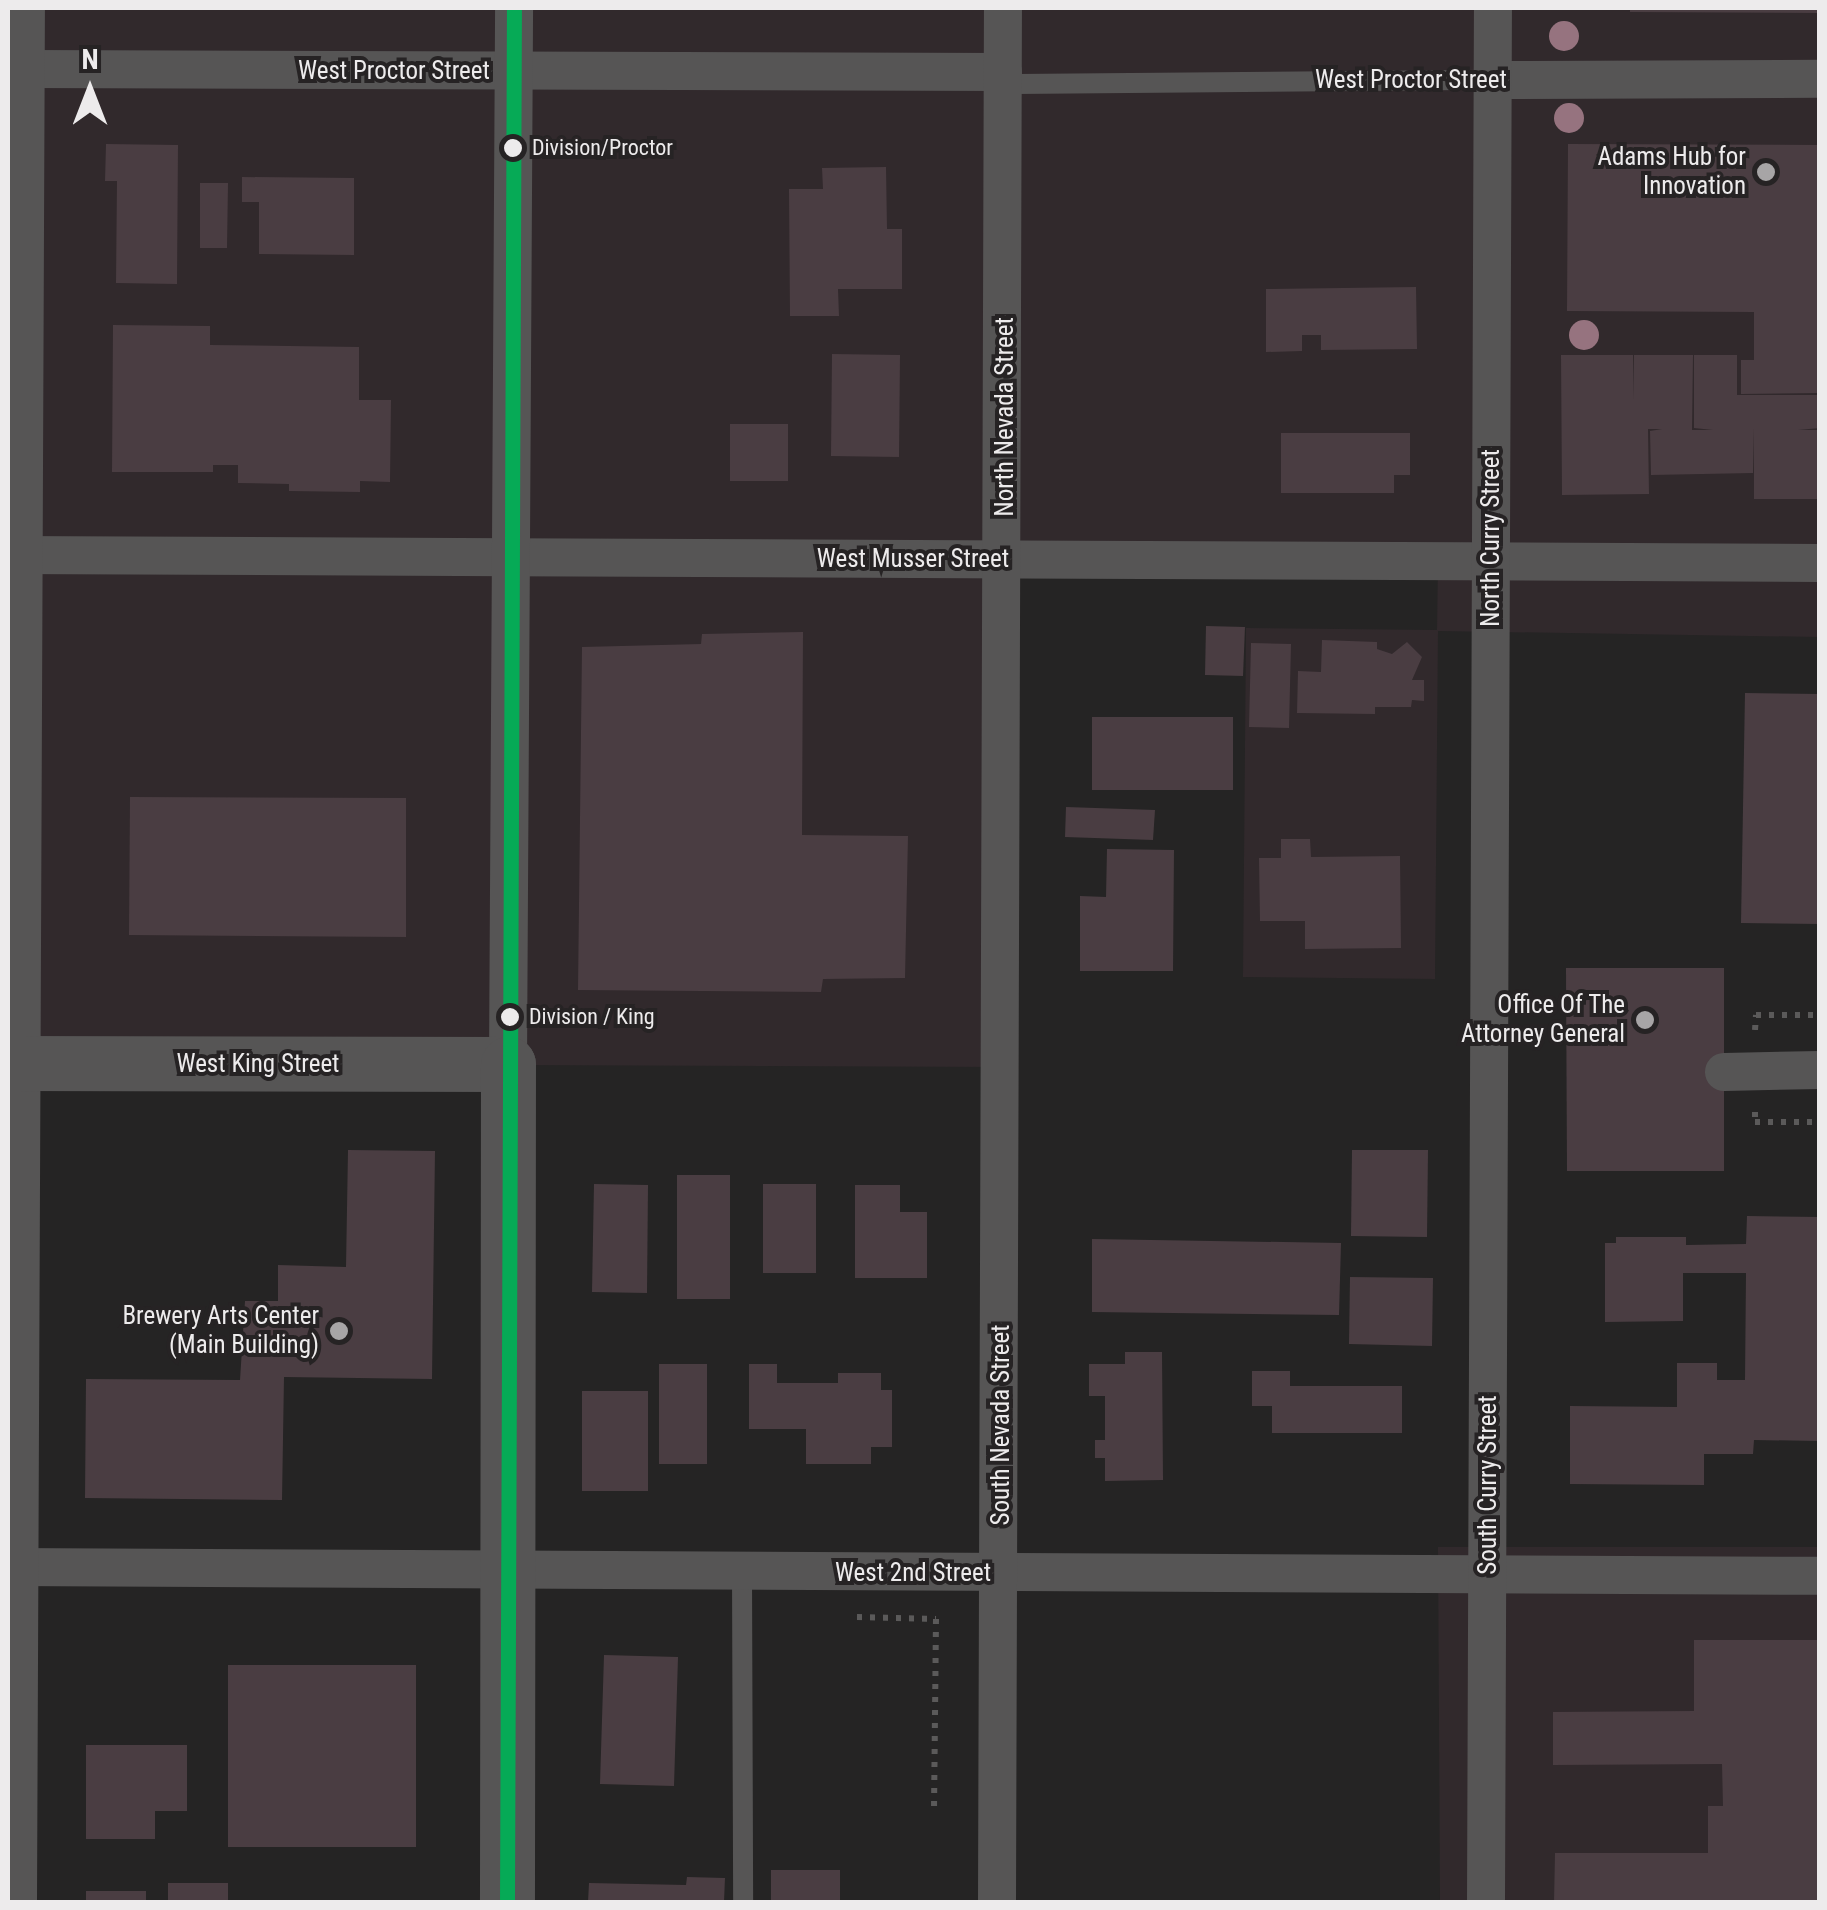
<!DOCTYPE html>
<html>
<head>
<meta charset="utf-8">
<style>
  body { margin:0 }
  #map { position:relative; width:1827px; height:1910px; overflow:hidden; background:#252424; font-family:"Roboto Condensed",sans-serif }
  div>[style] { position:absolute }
  .built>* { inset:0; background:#31292c }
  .building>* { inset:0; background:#4a3d42 }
  .path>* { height:6px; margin-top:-3px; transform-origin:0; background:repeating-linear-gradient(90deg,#5b5a5a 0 5px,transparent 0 13px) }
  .lane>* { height:20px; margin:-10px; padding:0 10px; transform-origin:10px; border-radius:10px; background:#565555 }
  .street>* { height:38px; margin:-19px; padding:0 19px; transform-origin:19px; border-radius:19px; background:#565555 }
  .secondary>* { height:55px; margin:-27.5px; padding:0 27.5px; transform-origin:27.5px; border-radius:27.5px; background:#565555 }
  .bus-1>* { height:15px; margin:-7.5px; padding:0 7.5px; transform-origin:7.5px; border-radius:7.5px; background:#06aa56 }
  .trees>* { width:30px; height:30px; margin:-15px; border-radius:50%; background:#96737f }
  .dots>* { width:28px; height:28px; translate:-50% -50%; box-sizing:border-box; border:5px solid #262324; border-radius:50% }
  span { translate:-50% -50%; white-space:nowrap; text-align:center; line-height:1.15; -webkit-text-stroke:8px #262324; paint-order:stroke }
  .bus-label { font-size:22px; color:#edebec }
  .left { translate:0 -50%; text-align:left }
  .street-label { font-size:25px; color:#edebec }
  .poi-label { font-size:25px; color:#edebec }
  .right { translate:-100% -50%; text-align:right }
  .frame { position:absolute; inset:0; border:10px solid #edebec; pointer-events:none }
  .north { position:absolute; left:40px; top:40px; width:100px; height:100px; -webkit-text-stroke:8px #262324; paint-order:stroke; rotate:0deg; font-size:28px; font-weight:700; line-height:40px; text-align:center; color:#edebec }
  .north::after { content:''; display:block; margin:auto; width:35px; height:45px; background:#edebec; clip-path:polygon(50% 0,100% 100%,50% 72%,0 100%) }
</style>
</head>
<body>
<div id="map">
  <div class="built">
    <i style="clip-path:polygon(27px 8px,1819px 8px,1819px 637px,1438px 631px,1435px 979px,1243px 977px,1246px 628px,1437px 630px,1438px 562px,1006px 559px,1000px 1067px,8px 1063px)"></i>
    <i style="clip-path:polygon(1438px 1547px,1819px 1547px,1819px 1902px,1440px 1902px)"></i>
  </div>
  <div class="building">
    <i style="clip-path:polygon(1630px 8px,1820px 8px,1820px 13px,1630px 12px)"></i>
    <i style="clip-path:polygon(106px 144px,178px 145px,177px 284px,116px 283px,117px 181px,105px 181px)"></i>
    <i style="clip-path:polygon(1568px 144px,1820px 145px,1820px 393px,1741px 394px,1741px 360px,1754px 360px,1754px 312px,1567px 311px)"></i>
    <i style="clip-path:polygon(886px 167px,887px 229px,902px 229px,902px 289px,838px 289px,839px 316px,790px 316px,789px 189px,823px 189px,822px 168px)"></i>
    <i style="clip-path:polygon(242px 177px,354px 178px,354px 255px,259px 254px,259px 202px,242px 202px)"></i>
    <i style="clip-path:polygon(200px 183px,228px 183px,227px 248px,200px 248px)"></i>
    <i style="clip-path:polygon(1416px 287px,1417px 349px,1321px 350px,1321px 335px,1302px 335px,1302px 351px,1266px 352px,1266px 289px)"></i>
    <i style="clip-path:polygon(113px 325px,210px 326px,210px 345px,359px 347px,359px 400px,391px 400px,390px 482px,360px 481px,360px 492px,289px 491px,289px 484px,238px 483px,238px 465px,213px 465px,213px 472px,112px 472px)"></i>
    <i style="clip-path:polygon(832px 354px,900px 355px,899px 457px,831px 456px)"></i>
    <i style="clip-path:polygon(1561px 355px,1633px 355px,1633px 400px,1634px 355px,1693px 355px,1692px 430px,1713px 430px,1694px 428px,1694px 355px,1737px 355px,1737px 395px,1820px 395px,1820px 428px,1798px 430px,1820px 430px,1820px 499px,1754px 499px,1754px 428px,1753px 473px,1651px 475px,1650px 431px,1662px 429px,1648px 429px,1649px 494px,1562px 495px)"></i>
    <i style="clip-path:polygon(730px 424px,788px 424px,788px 481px,730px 481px)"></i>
    <i style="clip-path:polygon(1281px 433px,1410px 433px,1410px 475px,1394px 475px,1394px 493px,1281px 493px)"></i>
    <i style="clip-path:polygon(1206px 626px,1245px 627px,1243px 676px,1205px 675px)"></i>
    <i style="clip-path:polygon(803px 632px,802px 835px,908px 836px,905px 978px,823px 979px,821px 992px,578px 990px,582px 647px,701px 644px,702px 634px)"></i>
    <i style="clip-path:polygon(1322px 640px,1377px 642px,1377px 649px,1392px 654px,1407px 642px,1422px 657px,1412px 680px,1424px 680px,1424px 701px,1412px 700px,1411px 707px,1375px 707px,1375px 714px,1297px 713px,1298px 671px,1321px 672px)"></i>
    <i style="clip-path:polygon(1251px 643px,1291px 644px,1289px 728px,1249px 727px)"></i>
    <i style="clip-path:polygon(1745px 693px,1820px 694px,1820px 924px,1741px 923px)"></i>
    <i style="clip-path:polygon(1092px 717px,1233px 717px,1233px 790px,1092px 790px)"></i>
    <i style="clip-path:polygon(130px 797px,406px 798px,406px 937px,129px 935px)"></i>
    <i style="clip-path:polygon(1066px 807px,1155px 810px,1153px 840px,1065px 837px)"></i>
    <i style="clip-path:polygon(1281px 839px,1310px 839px,1311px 857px,1400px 856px,1401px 948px,1305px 949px,1305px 921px,1260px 921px,1259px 858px,1281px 858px)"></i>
    <i style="clip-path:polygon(1107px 849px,1174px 850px,1173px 971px,1080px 971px,1080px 896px,1106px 897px)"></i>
    <i style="clip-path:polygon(1566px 968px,1724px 968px,1724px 1171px,1567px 1171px)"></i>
    <i style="clip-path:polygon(348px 1150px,435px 1151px,432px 1379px,284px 1377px,282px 1500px,85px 1498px,86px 1379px,240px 1380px,245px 1301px,278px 1301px,278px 1265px,346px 1267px)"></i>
    <i style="clip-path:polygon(1352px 1150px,1428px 1150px,1427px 1237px,1351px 1236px)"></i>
    <i style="clip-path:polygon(677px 1175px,730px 1175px,730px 1299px,677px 1299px)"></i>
    <i style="clip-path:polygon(594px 1184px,648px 1185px,647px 1293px,592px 1292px)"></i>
    <i style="clip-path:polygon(763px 1184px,816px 1184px,816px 1273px,763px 1273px)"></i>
    <i style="clip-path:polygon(855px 1185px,900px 1185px,900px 1212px,927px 1212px,927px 1278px,855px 1278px)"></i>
    <i style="clip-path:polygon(1747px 1216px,1820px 1217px,1820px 1441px,1754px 1440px,1753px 1454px,1704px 1454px,1704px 1485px,1570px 1484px,1570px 1406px,1677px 1407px,1677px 1363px,1717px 1363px,1717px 1380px,1745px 1380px,1746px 1273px,1683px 1273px,1683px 1321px,1605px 1322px,1605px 1243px,1616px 1243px,1616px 1237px,1686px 1237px,1686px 1245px,1746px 1244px)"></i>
    <i style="clip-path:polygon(1092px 1239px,1341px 1243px,1339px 1315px,1092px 1312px)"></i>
    <i style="clip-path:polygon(1350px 1277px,1433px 1278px,1432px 1346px,1349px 1344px)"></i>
    <i style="clip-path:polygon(1125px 1352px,1162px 1352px,1163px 1480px,1105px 1481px,1105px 1458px,1095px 1458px,1095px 1440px,1105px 1440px,1105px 1396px,1089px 1396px,1089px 1364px,1125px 1364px)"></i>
    <i style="clip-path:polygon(659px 1364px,707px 1364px,707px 1464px,659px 1464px)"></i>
    <i style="clip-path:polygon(749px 1364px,777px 1364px,777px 1383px,838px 1383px,838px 1373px,881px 1373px,881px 1390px,892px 1390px,892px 1447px,871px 1447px,871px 1464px,806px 1464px,806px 1429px,749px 1429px)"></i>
    <i style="clip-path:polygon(1252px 1371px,1290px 1371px,1290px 1386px,1402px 1386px,1402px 1433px,1272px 1433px,1272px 1406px,1252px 1406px)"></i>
    <i style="clip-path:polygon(582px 1391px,648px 1391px,648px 1491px,582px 1491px)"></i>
    <i style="clip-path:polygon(1694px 1640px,1820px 1640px,1820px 1902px,1554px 1902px,1555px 1853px,1708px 1853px,1708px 1806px,1723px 1806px,1722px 1764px,1553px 1765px,1553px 1712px,1694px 1711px)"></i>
    <i style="clip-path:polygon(604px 1655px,678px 1657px,674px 1786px,600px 1784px)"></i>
    <i style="clip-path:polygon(228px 1665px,416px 1665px,416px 1847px,228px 1847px)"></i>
    <i style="clip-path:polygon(86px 1745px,187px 1745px,187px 1811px,155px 1811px,155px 1839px,86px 1839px)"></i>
    <i style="clip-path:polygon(771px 1870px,840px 1870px,840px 1902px,771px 1902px)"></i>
    <i style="clip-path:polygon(687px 1877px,725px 1878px,724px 1902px,588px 1902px,589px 1883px,686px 1885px)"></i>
    <i style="clip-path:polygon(168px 1883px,228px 1883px,228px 1902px,168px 1902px)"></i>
    <i style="clip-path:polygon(86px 1891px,146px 1891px,146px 1902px,86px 1902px)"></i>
  </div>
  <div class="path">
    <i style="left:1755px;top:1030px;width:15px;rotate:-86deg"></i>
    <i style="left:1756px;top:1015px;width:64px"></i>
    <i style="left:1755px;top:1112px;width:10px;rotate:90deg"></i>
    <i style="left:1755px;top:1122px;width:65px"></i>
    <i style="left:857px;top:1617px;width:79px;rotate:1.5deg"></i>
    <i style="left:936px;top:1619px;width:189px;rotate:90.6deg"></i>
  </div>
  <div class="lane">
    <i style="left:1003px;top:84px;width:490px;rotate:-0.5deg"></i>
    <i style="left:742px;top:1572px;width:330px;rotate:89.8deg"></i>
  </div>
  <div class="street">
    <i style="left:26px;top:69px;width:977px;rotate:0.18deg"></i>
    <i style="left:1493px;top:80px;width:327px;rotate:-0.2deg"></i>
    <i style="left:8px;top:555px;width:1812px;rotate:0.25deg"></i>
    <i style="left:508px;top:1064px;width:1056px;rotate:-89.67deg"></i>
    <i style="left:1724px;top:1072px;width:96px;rotate:-1.2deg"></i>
    <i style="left:8px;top:1567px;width:1812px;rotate:0.28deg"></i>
    <i style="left:18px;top:1902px;width:1894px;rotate:-89.76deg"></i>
    <i style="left:997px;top:1902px;width:1894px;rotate:-89.82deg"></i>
    <i style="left:1486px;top:1902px;width:1894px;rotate:-89.79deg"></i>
  </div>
  <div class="secondary">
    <i style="left:8px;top:1063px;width:500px;rotate:0.11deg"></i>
    <i style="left:508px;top:1064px;width:838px;rotate:90.07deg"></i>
  </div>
  <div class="bus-1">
    <i style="left:507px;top:1902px;width:1894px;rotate:-89.79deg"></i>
  </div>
  <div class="trees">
    <i style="left:1564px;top:36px"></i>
    <i style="left:1569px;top:118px"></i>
    <i style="left:1584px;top:335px"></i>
  </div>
  <div class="dots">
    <i style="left:513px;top:148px;background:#edebec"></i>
    <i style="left:1766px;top:172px;background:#a7a5a6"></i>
    <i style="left:510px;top:1017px;background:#edebec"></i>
    <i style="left:1645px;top:1020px;background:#a7a5a6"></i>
    <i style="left:339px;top:1331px;background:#a7a5a6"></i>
  </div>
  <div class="bus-label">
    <span class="left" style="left:532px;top:148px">Division/Proctor</span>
    <span class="left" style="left:529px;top:1017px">Division / King</span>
  </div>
  <div class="street-label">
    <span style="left:394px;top:71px">West Proctor Street</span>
    <span style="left:1411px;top:80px">West Proctor Street</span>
    <span style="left:1005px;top:417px;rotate:-90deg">North Nevada Street</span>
    <span style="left:1491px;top:538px;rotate:-90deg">North Curry Street</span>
    <span style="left:913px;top:559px">West Musser Street</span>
    <span style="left:258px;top:1064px">West King Street</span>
    <span style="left:1001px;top:1425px;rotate:-90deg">South Nevada Street</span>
    <span style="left:1488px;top:1485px;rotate:-90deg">South Curry Street</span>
    <span style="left:913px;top:1573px">West 2nd Street</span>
  </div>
  <div class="poi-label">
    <span class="right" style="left:1746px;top:172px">Adams Hub for<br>Innovation</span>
    <span class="right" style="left:1625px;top:1020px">Office Of The<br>Attorney General</span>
    <span class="right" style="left:319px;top:1331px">Brewery Arts Center<br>(Main Building)</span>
  </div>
  <div class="frame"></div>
  <div class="north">N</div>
</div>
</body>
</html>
